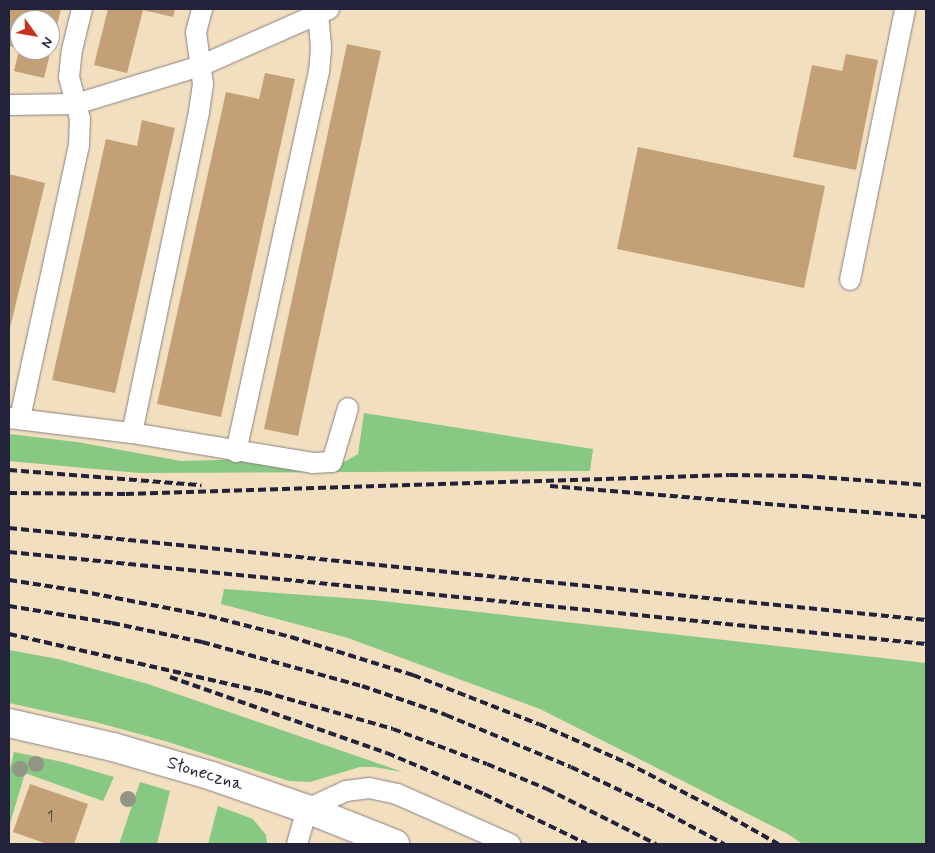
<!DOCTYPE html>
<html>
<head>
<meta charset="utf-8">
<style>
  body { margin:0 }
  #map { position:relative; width:935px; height:853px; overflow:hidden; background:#f1dfc0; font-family:Mynerve,sans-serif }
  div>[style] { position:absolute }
  .green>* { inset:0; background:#87c982 }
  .building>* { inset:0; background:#c3a075 }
  .roads { filter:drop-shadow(0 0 1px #8a807e) drop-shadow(0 0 1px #8a807e) }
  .service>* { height:20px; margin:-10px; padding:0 10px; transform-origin:10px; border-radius:10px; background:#fff }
  .minor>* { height:28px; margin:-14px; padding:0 14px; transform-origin:14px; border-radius:14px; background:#fff }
  .rail>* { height:4px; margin-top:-2px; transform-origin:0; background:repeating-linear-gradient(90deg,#22223b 0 8px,transparent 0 12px) }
  .trees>* { width:16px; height:16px; margin:-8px; border-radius:50%; background:#929785 }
  span { translate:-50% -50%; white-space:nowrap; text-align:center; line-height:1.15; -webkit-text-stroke:4px #fff; paint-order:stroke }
  .number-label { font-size:15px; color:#4a424a }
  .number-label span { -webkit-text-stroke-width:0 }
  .street-label { font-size:18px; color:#22223b }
  .frame { position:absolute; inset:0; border:10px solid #22223b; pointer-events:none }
  .north { position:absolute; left:10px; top:10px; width:50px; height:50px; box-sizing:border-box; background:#fff; border:1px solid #a7a7b1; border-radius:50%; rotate:122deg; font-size:14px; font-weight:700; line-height:20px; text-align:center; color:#22223b }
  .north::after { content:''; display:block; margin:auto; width:18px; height:22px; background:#c8321e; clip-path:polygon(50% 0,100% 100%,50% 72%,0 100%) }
</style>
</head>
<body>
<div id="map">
  <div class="green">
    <i style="clip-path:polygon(364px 413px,593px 449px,590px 471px,139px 473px,9px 461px,9px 434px,77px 442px,181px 461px,256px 459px,332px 469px,358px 454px)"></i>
    <i style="clip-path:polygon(224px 589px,373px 600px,926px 663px,926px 844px,803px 844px,786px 833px,540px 709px,348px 638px,221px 604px)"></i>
    <i style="clip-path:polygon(9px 650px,58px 659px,148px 684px,403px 772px,374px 767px,360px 767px,310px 782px,289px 781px,165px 741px,95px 722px,9px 703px)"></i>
    <i style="clip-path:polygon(14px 752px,63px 762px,114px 777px,103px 801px,25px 773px,9px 827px,9px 772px)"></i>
    <i style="clip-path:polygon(140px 782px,170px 791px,157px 844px,119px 844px)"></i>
    <i style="clip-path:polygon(218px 806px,253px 819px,266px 835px,267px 844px,208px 844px)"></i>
  </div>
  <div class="building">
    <i style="clip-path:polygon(9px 9px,61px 9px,44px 78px,14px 71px,19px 50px,50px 50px,50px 20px,20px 20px,20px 49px,9px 46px)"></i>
    <i style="clip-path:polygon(108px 9px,175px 9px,173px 17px,143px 10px,127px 73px,94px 65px)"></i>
    <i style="clip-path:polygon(347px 44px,381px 51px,298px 436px,264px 429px)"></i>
    <i style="clip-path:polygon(846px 54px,878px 60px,856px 170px,793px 157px,812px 65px,842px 71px)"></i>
    <i style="clip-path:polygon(265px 73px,295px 79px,221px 417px,157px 404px,226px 92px,259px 99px)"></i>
    <i style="clip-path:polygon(142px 120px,175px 128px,115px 393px,52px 380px,106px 139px,137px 146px)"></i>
    <i style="clip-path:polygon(638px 147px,825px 186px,804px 288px,617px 249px)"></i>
    <i style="clip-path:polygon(9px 174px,45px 183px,9px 332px)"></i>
    <i style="clip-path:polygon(30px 784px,88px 804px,74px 844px,47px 844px,13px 832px)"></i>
  </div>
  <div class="roads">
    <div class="service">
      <i style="left:9px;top:105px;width:67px;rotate:-0.9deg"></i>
      <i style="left:76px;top:104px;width:130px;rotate:-17deg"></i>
      <i style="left:200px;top:66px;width:141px;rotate:-23.8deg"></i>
      <i style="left:850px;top:280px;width:277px;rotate:-78.5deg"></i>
      <i style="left:9px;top:418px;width:124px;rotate:7deg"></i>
      <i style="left:132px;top:433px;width:183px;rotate:9.4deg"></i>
      <i style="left:313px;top:463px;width:19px;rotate:-3deg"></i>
      <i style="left:332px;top:462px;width:56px;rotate:-73.5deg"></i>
      <i style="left:20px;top:418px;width:278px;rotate:-77.8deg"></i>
      <i style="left:79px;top:146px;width:27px;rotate:-88deg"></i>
      <i style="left:80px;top:119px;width:43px;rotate:-104.7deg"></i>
      <i style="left:69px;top:77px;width:27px;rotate:-84deg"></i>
      <i style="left:72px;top:50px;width:42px;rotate:-76.3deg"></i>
      <i style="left:132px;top:433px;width:328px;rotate:-78.2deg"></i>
      <i style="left:199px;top:112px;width:28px;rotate:-82deg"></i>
      <i style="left:203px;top:84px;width:52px;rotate:-97.7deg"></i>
      <i style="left:196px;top:32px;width:24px;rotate:-75deg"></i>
      <i style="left:236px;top:452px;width:389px;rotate:-77.7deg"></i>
      <i style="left:319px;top:72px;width:25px;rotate:-85deg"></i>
      <i style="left:321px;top:47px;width:38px;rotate:-95deg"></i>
      <i style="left:297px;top:844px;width:36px;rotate:-74deg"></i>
      <i style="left:307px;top:809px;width:43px;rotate:-24.8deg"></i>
      <i style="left:346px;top:791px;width:23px;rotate:-7deg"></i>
      <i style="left:369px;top:788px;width:29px;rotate:12deg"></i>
      <i style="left:397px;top:794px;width:124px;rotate:23.9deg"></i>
    </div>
    <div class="minor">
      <i style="left:9px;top:723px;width:107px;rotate:13deg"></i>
      <i style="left:113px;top:747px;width:103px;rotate:16.3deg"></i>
      <i style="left:212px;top:776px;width:101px;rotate:19.2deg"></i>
      <i style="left:307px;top:809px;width:95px;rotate:21.7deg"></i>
    </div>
  </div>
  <div class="rail">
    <i style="left:9px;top:470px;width:193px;rotate:4.5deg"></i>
    <i style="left:550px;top:486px;width:377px;rotate:4.7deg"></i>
    <i style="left:9px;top:493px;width:117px;rotate:0.5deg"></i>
    <i style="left:126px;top:494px;width:604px;rotate:-1.8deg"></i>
    <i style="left:730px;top:475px;width:75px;rotate:0.8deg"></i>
    <i style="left:805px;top:476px;width:121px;rotate:4.3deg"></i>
    <i style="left:9px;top:528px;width:922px;rotate:5.73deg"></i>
    <i style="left:9px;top:552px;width:922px;rotate:5.73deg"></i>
    <i style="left:9px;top:580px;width:72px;rotate:8.8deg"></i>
    <i style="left:80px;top:591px;width:131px;rotate:11deg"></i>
    <i style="left:209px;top:616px;width:85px;rotate:14.4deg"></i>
    <i style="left:291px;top:637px;width:128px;rotate:17.3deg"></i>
    <i style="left:413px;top:675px;width:135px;rotate:21.3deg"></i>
    <i style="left:539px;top:724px;width:96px;rotate:23.9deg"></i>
    <i style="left:627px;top:763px;width:105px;rotate:27.3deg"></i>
    <i style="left:720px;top:811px;width:67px;rotate:29.6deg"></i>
    <i style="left:9px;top:606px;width:104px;rotate:9.4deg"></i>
    <i style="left:112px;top:623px;width:92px;rotate:11.9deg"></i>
    <i style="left:202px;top:642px;width:166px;rotate:15.4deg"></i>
    <i style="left:362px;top:686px;width:89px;rotate:19deg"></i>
    <i style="left:446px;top:715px;width:135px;rotate:22.6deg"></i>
    <i style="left:571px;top:767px;width:95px;rotate:25.5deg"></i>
    <i style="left:657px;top:808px;width:76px;rotate:28.2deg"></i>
    <i style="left:9px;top:634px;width:262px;rotate:12.8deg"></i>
    <i style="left:264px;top:692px;width:134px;rotate:16deg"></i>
    <i style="left:393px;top:729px;width:100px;rotate:20.4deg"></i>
    <i style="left:487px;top:764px;width:65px;rotate:22.6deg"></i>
    <i style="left:547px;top:789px;width:122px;rotate:26.8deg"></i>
    <i style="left:170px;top:677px;width:230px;rotate:19.3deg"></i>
    <i style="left:387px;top:753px;width:105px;rotate:22.9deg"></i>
    <i style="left:484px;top:794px;width:114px;rotate:25.9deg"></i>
  </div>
  <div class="trees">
    <i style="left:36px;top:764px"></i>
    <i style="left:20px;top:769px"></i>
    <i style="left:128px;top:799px"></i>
  </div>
  <div class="number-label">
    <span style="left:50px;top:818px">1</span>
  </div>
  <div class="street-label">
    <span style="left:205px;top:774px;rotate:17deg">Słoneczna</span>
  </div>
  <div class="frame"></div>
  <div class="north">N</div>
</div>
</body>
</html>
